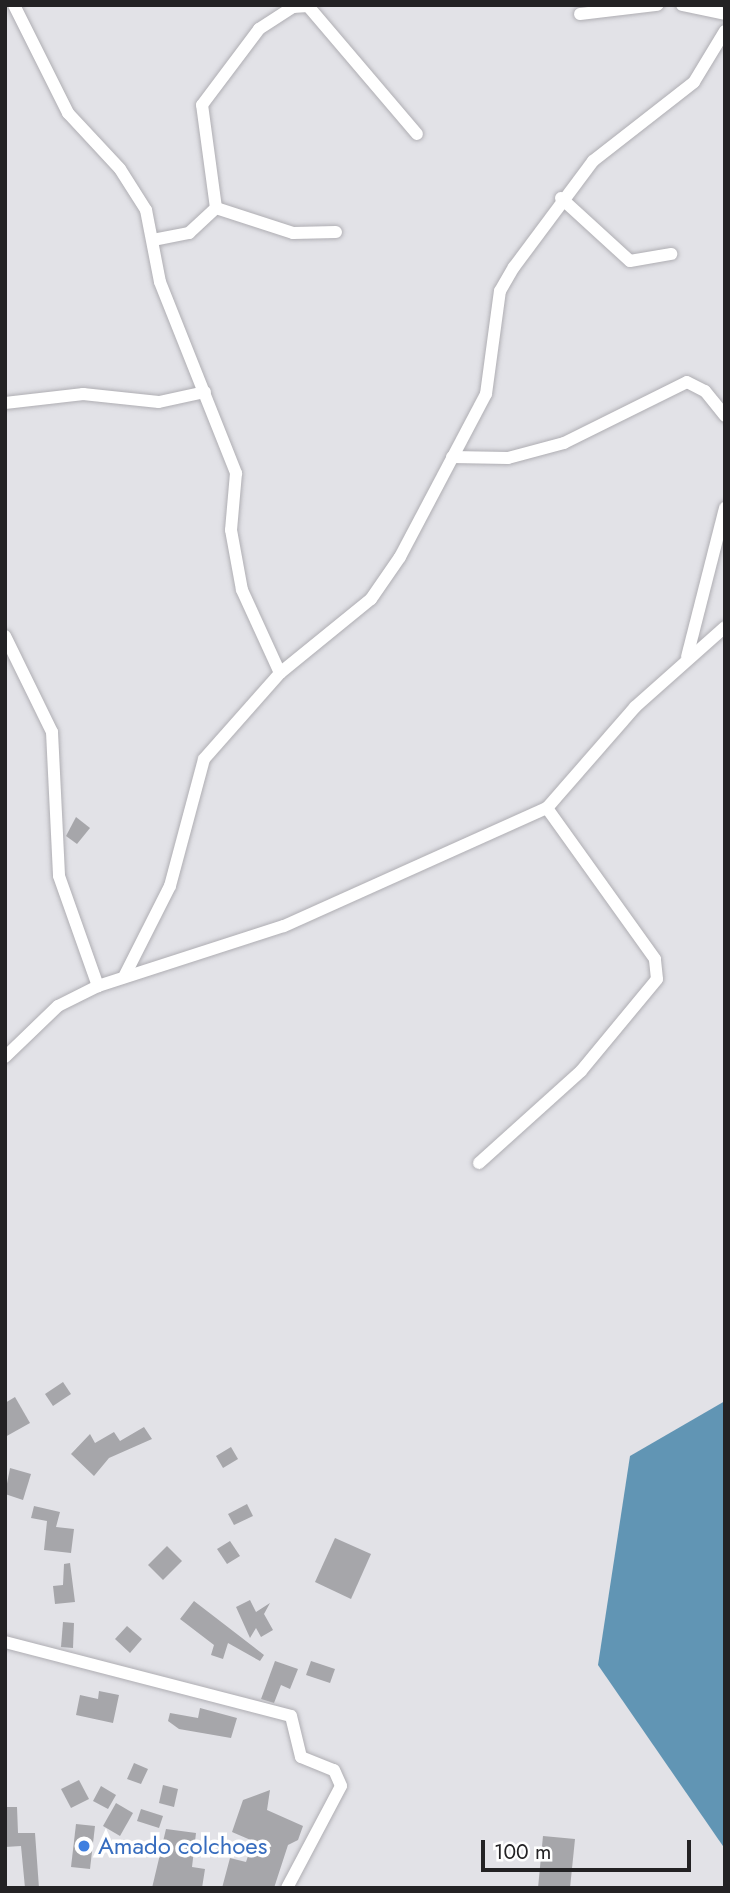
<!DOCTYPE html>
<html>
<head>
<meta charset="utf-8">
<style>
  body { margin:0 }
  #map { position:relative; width:730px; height:1893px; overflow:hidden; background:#e2e2e7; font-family:Jost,sans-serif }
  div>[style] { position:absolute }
  .water>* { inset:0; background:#6195b4 }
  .building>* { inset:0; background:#a6a6aa }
  .roads { filter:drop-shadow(0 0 2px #afaeb3) drop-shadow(0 0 2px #afaeb3) }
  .minor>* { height:12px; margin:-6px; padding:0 6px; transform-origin:6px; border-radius:6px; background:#fff }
  .dots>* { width:19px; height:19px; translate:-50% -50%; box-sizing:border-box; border:4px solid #fff; border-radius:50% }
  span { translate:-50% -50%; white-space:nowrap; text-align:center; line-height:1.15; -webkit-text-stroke:7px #fff; paint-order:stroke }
  .shop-label { font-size:24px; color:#366cbe }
  .left { translate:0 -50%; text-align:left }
  .frame { position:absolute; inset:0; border:7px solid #232224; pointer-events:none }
  .scale { position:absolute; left:481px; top:1840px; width:210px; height:32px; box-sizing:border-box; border:4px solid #232224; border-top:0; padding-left:9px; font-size:21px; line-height:24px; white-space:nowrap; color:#232224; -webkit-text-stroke:5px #fff; paint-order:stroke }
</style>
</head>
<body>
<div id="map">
  <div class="water">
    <i style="clip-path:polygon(725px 1401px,725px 1849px,598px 1665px,630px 1456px)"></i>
  </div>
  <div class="building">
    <i style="clip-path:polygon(76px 817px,90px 828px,77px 844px,66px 836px)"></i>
    <i style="clip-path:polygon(63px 1382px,71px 1394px,53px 1406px,45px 1394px)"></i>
    <i style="clip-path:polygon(15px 1397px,30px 1423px,5px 1437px,5px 1403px)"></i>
    <i style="clip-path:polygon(144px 1427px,152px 1439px,109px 1458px,94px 1476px,71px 1454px,90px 1434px,95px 1443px,114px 1432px,120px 1441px)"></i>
    <i style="clip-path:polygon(231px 1447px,238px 1459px,223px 1468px,216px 1456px)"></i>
    <i style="clip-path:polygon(10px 1468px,31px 1474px,23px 1500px,5px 1494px)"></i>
    <i style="clip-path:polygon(247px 1504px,253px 1516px,234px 1525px,228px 1514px)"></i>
    <i style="clip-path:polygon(34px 1506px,60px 1512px,56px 1527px,74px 1529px,71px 1553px,44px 1550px,47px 1521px,31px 1518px)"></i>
    <i style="clip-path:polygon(335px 1538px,371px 1554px,351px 1599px,315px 1582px)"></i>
    <i style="clip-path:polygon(230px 1541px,240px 1556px,227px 1564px,217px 1549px)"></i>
    <i style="clip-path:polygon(167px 1546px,182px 1561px,163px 1580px,148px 1565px)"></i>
    <i style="clip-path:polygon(70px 1563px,75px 1602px,55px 1604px,53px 1586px,63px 1585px,64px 1564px)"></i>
    <i style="clip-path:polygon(250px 1600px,256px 1612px,270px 1603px,264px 1614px,273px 1630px,261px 1637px,256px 1628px,250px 1638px,236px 1607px)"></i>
    <i style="clip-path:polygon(194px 1601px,264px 1655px,260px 1661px,228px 1643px,223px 1659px,211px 1655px,214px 1645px,180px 1619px)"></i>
    <i style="clip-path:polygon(63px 1622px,74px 1623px,73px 1648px,61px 1647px)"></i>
    <i style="clip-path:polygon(127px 1626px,142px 1639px,130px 1653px,115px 1639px)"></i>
    <i style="clip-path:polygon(275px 1661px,298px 1669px,290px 1689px,281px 1685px,274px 1703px,261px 1699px)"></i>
    <i style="clip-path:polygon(311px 1661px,335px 1669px,330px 1683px,306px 1675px)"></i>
    <i style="clip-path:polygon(99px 1691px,119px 1695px,113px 1723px,76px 1715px,80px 1695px,98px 1699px)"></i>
    <i style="clip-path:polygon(200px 1708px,237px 1718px,231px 1738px,179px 1729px,168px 1721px,170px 1713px,198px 1718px)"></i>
    <i style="clip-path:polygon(134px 1763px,148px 1769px,141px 1784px,127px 1779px)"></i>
    <i style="clip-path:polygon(79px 1780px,89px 1799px,71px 1808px,61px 1789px)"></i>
    <i style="clip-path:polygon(163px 1785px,178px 1789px,174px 1807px,159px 1803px)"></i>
    <i style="clip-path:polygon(101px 1786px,116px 1795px,108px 1809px,93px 1801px)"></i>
    <i style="clip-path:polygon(270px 1790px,267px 1810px,303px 1826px,298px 1840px,288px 1845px,274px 1888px,222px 1888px,230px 1858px,246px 1862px,253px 1841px,232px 1832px,243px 1800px)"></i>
    <i style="clip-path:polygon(116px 1803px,133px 1813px,120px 1836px,103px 1826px)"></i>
    <i style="clip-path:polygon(5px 1807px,17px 1807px,18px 1833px,35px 1833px,39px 1888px,25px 1888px,21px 1846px,5px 1847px)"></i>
    <i style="clip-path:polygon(141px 1809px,163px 1816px,159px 1828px,137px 1821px)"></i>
    <i style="clip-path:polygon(76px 1824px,95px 1826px,90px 1869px,71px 1867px)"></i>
    <i style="clip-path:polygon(166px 1829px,196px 1833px,192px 1867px,205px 1869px,202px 1888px,152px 1888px)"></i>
    <i style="clip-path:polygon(543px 1836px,575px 1839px,570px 1888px,538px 1888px)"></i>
  </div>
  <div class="roads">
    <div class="minor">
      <i style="left:14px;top:5px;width:121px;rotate:63.4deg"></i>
      <i style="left:68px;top:113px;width:76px;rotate:47.1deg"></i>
      <i style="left:120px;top:169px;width:49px;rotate:57.6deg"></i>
      <i style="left:146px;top:210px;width:73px;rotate:79deg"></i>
      <i style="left:160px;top:282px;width:206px;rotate:68.3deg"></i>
      <i style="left:236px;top:473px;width:57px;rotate:95deg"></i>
      <i style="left:231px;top:530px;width:61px;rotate:79.6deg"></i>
      <i style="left:242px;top:590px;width:91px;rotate:65.4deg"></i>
      <i style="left:682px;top:5px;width:44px;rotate:11.8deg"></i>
      <i style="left:580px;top:14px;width:78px;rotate:-6.7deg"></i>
      <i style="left:561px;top:198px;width:93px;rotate:42.4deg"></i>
      <i style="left:630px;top:261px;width:42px;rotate:-9.7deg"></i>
      <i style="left:216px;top:208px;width:81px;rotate:18deg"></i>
      <i style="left:293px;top:233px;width:43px;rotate:-1.3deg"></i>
      <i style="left:153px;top:240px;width:37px;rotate:-11deg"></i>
      <i style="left:189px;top:233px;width:37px;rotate:-43deg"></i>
      <i style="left:216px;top:208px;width:104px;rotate:-97.7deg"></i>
      <i style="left:202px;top:105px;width:95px;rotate:-53.1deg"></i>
      <i style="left:259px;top:29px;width:40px;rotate:-32.9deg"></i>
      <i style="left:293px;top:7px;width:15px;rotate:-4deg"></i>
      <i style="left:308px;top:6px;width:168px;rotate:49.6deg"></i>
      <i style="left:5px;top:403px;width:79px;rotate:-6.6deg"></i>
      <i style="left:83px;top:394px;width:76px;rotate:6deg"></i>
      <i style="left:159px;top:402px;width:47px;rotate:-12.3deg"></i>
      <i style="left:452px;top:457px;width:56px;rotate:1deg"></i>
      <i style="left:508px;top:458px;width:58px;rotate:-15deg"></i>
      <i style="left:564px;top:443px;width:137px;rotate:-26.4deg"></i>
      <i style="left:687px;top:382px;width:20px;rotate:27deg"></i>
      <i style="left:705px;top:391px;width:32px;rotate:51deg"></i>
      <i style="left:5px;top:636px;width:107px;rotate:63.9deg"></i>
      <i style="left:52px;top:732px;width:144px;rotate:87.2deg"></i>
      <i style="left:59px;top:876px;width:117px;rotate:70.5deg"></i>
      <i style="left:687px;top:657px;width:154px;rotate:-75.7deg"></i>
      <i style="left:125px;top:975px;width:100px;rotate:-63.2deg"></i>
      <i style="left:170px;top:886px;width:131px;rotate:-75deg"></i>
      <i style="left:204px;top:759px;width:115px;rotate:-48.5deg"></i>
      <i style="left:280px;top:673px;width:117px;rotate:-39.1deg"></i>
      <i style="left:371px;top:599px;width:51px;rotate:-55.4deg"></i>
      <i style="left:400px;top:557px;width:184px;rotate:-62.2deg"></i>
      <i style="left:486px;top:394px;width:104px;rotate:-82.3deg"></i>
      <i style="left:500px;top:291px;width:28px;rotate:-60deg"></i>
      <i style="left:514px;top:267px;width:132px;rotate:-53.3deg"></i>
      <i style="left:593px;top:161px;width:128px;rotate:-38deg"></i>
      <i style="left:694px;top:82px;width:60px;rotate:-58.7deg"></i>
      <i style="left:5px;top:1057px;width:74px;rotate:-43.9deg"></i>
      <i style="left:58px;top:1006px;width:45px;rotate:-26.6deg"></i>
      <i style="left:98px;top:986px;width:195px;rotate:-17.9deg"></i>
      <i style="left:284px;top:926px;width:288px;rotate:-24.2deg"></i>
      <i style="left:547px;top:808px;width:134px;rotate:-48.9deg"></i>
      <i style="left:635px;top:707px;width:120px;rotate:-41.6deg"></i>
      <i style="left:479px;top:1163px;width:137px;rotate:-42deg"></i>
      <i style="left:581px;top:1071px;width:119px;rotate:-50.4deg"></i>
      <i style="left:657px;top:979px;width:20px;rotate:-96deg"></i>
      <i style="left:655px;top:959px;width:186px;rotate:-125.6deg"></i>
      <i style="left:5px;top:1642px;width:295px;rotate:14.5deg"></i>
      <i style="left:291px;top:1716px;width:42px;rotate:76.3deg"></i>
      <i style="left:301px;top:1757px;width:35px;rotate:22deg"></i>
      <i style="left:334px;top:1770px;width:17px;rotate:66deg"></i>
      <i style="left:341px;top:1786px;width:115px;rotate:117.9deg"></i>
    </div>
  </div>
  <div class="dots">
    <i style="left:84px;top:1846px;background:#3f7fe0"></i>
  </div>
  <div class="shop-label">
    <span class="left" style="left:98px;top:1846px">Amado colchoes</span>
  </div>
  <div class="frame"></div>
  <div class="scale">100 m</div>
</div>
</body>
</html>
